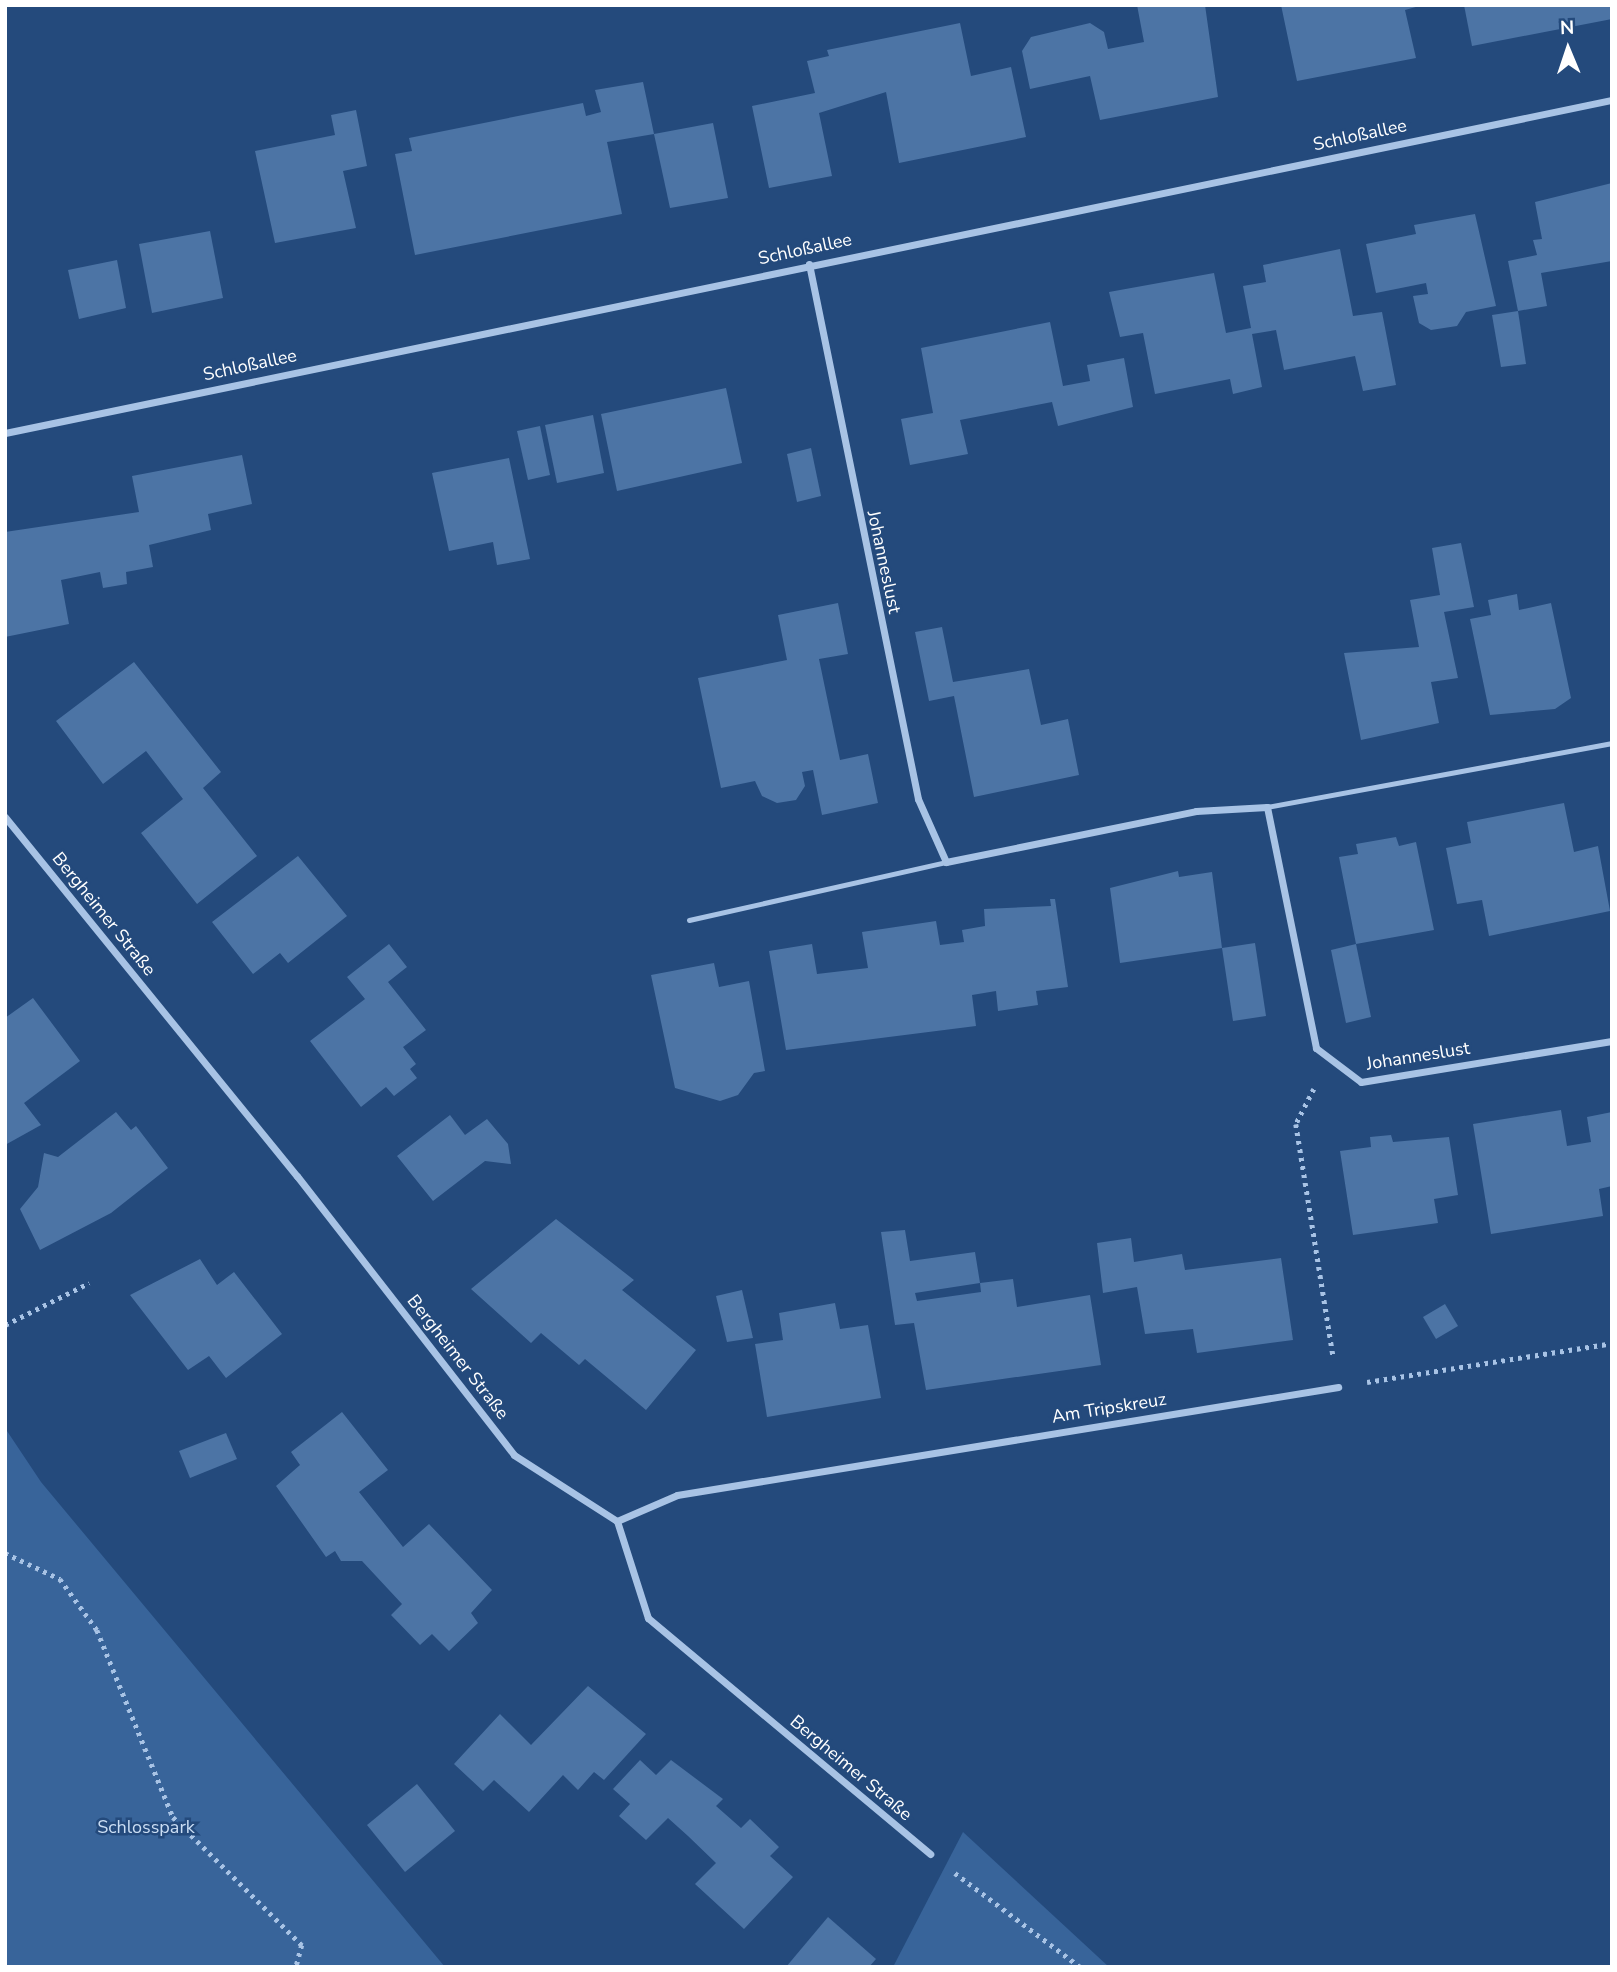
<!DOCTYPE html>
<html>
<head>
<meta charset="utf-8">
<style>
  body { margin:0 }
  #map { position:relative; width:1617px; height:1972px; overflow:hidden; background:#244a7c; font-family:"Nunito Sans",sans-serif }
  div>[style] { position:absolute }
  .green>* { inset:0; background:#38649a }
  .building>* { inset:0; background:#4c74a5 }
  .path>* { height:4.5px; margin-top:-2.25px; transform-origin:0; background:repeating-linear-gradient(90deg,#a8c3e5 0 3.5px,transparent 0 8.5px) }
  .service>* { height:5px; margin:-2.5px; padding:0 2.5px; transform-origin:2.5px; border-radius:2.5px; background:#a8c3e5 }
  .minor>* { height:7px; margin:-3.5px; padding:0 3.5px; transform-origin:3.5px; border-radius:3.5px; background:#a8c3e5 }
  span { translate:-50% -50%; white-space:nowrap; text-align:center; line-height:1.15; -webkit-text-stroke:5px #244a7c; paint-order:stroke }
  .street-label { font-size:18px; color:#fff }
  .park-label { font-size:18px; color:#cbdef4 }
  .frame { position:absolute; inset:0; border:7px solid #fff; pointer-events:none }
  .north { position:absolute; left:1533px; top:14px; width:70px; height:70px; -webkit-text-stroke:5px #244a7c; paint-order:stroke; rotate:358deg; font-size:19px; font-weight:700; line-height:28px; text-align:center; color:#fff }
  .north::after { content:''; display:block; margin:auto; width:24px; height:32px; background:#fff; clip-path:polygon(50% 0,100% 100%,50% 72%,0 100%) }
</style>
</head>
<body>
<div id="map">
  <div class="green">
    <i style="clip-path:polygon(5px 1428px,41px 1482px,445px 1967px,5px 1967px)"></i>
    <i style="clip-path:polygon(963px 1832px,1109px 1967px,893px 1967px)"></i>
  </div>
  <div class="building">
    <i style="clip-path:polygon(1137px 5px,1205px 5px,1218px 97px,1100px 120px,1090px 76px,1030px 89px,1022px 51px,1031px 37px,1090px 23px,1104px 32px,1108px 49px,1144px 42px)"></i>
    <i style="clip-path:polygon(1281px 5px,1423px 5px,1405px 10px,1416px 58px,1297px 81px)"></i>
    <i style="clip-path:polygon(1464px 5px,1610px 5px,1612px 19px,1472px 46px)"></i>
    <i style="clip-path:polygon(960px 23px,971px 76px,1011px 67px,1026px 137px,899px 163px,886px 92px,819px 113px,832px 176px,769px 188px,752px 106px,815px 93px,807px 61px,829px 56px,827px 50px)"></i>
    <i style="clip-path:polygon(643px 82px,654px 134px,607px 142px,622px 214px,415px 255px,395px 154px,412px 151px,409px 138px,583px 103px,586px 116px,601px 112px,595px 90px)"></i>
    <i style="clip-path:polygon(356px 110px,367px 166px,343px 171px,356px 228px,275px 243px,255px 151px,335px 135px,331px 115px)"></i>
    <i style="clip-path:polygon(713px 123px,728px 198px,670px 208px,654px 134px)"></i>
    <i style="clip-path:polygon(1612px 183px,1612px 261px,1541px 273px,1547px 306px,1518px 311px,1508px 261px,1537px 255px,1533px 240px,1542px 239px,1535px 202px)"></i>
    <i style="clip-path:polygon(1475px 214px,1496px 306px,1466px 312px,1457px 326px,1431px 330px,1419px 323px,1413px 296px,1428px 294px,1426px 283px,1376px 293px,1366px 244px,1416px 234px,1414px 225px)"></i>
    <i style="clip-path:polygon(210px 231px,223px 298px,152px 313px,139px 244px)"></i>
    <i style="clip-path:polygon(1340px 249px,1353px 316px,1382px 312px,1396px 385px,1363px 391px,1355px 356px,1284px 370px,1276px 330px,1252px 334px,1262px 387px,1233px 394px,1230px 379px,1155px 394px,1143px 333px,1120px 337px,1109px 292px,1214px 273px,1226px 333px,1251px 328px,1243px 286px,1266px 282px,1263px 265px)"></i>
    <i style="clip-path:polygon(117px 260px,126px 308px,79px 319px,68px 270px)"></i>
    <i style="clip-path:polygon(1518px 311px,1526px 364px,1501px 367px,1492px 315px)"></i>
    <i style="clip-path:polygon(1050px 322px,1063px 386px,1090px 381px,1087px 365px,1124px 358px,1133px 407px,1058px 426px,1052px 402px,960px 420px,968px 454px,910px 465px,901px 419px,933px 413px,921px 348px)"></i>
    <i style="clip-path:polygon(726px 388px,742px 463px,617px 491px,601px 414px)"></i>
    <i style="clip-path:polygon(593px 415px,604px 473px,557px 483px,545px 425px)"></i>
    <i style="clip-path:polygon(540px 426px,550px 475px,528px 480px,517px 431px)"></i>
    <i style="clip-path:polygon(811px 448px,821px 496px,797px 502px,787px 454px)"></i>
    <i style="clip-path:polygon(242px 455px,252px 504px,208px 514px,211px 530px,149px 545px,153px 567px,126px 572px,127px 584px,103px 588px,100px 572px,61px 580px,69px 624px,5px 637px,5px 532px,139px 512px,132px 476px)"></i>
    <i style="clip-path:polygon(509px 458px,530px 559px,497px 565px,493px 542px,449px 551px,432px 473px)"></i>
    <i style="clip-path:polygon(1461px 543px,1474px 607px,1444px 612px,1458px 678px,1431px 682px,1439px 723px,1361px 740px,1344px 653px,1419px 647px,1410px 600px,1440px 595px,1432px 548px)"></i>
    <i style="clip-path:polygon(1517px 594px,1519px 610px,1551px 603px,1571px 698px,1555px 709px,1490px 715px,1470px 619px,1491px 615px,1488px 600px)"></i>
    <i style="clip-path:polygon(838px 603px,848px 654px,819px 659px,840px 760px,868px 754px,878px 803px,822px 815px,813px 770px,802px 772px,805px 786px,796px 800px,777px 803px,762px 796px,755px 781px,721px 788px,698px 678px,787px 660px,778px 615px)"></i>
    <i style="clip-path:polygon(942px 627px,953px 682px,1029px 669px,1041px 725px,1068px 719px,1079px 775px,974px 797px,954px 696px,929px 701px,915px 632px)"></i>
    <i style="clip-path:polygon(134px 662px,221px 772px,203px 788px,257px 856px,197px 904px,141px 833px,183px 799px,146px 751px,103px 784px,56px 721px)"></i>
    <i style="clip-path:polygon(1564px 803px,1574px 852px,1598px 846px,1610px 911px,1489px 936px,1482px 900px,1457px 904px,1446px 848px,1471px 843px,1467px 822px)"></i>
    <i style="clip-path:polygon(1396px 837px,1399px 846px,1416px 842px,1434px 930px,1356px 944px,1339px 857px,1358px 854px,1356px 844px)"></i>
    <i style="clip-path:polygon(298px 856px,347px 916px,288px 963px,280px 953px,253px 974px,212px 922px)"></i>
    <i style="clip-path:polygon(1178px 871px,1179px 877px,1212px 872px,1222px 948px,1120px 963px,1110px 888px)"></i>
    <i style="clip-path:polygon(1050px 899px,1055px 899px,1068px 987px,1036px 991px,1038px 1005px,998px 1011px,996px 991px,972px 995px,976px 1026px,786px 1050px,769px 951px,812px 944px,817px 974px,868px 968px,862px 932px,936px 921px,940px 945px,964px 942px,962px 930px,985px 926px,984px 909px,1051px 906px)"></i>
    <i style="clip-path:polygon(1255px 943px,1266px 1016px,1233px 1021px,1222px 948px)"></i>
    <i style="clip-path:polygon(389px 944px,407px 967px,388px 982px,426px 1030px,403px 1047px,416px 1064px,410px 1069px,417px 1078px,394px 1096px,386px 1087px,361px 1107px,310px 1041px,365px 999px,347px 977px)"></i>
    <i style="clip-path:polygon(1356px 944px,1371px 1017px,1346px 1023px,1331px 950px)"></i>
    <i style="clip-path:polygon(714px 963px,719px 987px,749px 981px,765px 1071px,754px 1073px,738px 1095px,720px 1101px,675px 1088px,651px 975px)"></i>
    <i style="clip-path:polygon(33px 998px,80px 1061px,24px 1103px,41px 1125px,5px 1145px,5px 1018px)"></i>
    <i style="clip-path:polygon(1561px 1110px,1567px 1146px,1591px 1142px,1587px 1117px,1612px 1112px,1612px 1186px,1599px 1189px,1603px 1216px,1491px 1234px,1473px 1124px)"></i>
    <i style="clip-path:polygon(116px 1112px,131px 1130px,136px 1126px,168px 1168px,111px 1213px,40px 1250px,20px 1209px,38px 1187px,44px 1153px,58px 1157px)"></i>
    <i style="clip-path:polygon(450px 1115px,465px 1135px,487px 1119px,508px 1144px,511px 1164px,485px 1161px,433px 1201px,397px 1156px)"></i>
    <i style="clip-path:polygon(1391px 1135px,1393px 1142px,1449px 1137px,1458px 1195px,1434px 1199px,1438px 1223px,1353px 1235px,1340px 1151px,1371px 1147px,1370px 1137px)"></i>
    <i style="clip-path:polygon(556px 1219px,634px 1280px,622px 1290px,696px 1350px,646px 1410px,585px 1359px,579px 1365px,541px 1333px,531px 1343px,471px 1289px)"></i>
    <i style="clip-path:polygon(905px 1230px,910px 1261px,975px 1252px,980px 1283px,915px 1293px,917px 1301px,981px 1292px,980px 1283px,1013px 1279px,1017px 1307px,1090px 1295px,1101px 1365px,926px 1390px,914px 1323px,895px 1325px,881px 1232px)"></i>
    <i style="clip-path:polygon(1131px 1238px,1134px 1262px,1182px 1254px,1185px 1270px,1281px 1258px,1293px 1340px,1197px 1353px,1193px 1329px,1145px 1334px,1137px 1287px,1103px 1293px,1097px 1243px)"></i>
    <i style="clip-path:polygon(200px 1259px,217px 1285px,234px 1272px,282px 1334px,226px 1378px,209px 1356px,188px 1370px,130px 1295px)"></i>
    <i style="clip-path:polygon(742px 1290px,753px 1338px,727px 1342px,716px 1296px)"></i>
    <i style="clip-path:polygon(835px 1303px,840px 1329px,868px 1325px,881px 1398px,767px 1417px,755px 1344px,783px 1340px,779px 1313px)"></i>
    <i style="clip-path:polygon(1445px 1304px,1458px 1326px,1436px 1339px,1423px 1317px)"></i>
    <i style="clip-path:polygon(342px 1412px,388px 1470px,359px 1492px,403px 1547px,429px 1524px,492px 1590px,471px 1613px,478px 1623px,449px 1651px,432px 1634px,420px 1645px,391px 1615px,402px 1604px,362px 1561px,341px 1561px,335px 1551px,326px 1557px,276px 1486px,300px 1465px,291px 1452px)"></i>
    <i style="clip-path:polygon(226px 1433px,237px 1459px,190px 1478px,179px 1451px)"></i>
    <i style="clip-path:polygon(588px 1686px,646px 1734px,604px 1780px,594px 1772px,578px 1790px,563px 1775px,529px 1812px,494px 1780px,483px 1791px,454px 1764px,500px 1714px,531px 1745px)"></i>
    <i style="clip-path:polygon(640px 1760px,656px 1775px,671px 1760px,723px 1799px,716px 1806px,741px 1828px,750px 1819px,779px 1847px,770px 1856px,793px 1877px,744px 1929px,695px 1884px,716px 1863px,688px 1836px,668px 1818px,646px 1840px,619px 1816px,630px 1804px,613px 1789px)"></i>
    <i style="clip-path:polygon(417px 1784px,455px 1831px,405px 1872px,367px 1825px)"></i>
    <i style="clip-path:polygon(828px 1917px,876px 1959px,869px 1967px,786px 1967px)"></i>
  </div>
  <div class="path">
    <i style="left:1314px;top:1089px;width:39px;rotate:117deg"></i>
    <i style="left:1296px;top:1124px;width:235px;rotate:80.9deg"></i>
    <i style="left:5px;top:1325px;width:94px;rotate:-26.6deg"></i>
    <i style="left:1367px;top:1382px;width:248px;rotate:-9deg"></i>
    <i style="left:5px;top:1553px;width:61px;rotate:25.3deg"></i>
    <i style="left:60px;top:1579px;width:63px;rotate:54deg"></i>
    <i style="left:97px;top:1630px;width:202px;rotate:67.9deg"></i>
    <i style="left:173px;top:1817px;width:182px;rotate:44.8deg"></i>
    <i style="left:302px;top:1945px;width:23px;rotate:105deg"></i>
    <i style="left:955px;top:1873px;width:156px;rotate:36.9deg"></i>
  </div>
  <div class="service">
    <i style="left:1267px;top:807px;width:351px;rotate:-10.5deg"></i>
    <i style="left:689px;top:920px;width:263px;rotate:-12.7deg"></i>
  </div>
  <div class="minor">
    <i style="left:809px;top:264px;width:546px;rotate:78.48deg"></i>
    <i style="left:918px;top:799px;width:69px;rotate:66deg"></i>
    <i style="left:946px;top:862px;width:255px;rotate:-11.5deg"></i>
    <i style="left:1196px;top:811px;width:71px;rotate:-3.2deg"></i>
    <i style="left:1267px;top:807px;width:246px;rotate:78.5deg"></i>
    <i style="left:1316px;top:1048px;width:56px;rotate:37.1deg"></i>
    <i style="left:1361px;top:1082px;width:254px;rotate:-9.3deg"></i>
    <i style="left:5px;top:433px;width:1641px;rotate:-11.71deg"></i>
    <i style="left:5px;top:817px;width:463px;rotate:50.9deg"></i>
    <i style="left:297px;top:1176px;width:353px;rotate:52.1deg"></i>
    <i style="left:514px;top:1455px;width:122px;rotate:32.7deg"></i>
    <i style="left:617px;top:1521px;width:102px;rotate:72.3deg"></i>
    <i style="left:648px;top:1618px;width:368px;rotate:39.9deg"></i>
    <i style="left:617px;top:1521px;width:65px;rotate:-23.4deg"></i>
    <i style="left:677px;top:1495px;width:670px;rotate:-9.28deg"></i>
  </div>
  <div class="street-label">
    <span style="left:1360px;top:135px;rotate:-12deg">Schloßallee</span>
    <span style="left:805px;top:249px;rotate:-12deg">Schloßallee</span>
    <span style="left:250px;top:365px;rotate:-12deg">Schloßallee</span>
    <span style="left:884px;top:562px;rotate:78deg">Johanneslust</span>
    <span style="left:104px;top:914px;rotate:51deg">Bergheimer Straße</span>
    <span style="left:1418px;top:1056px;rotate:-9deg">Johanneslust</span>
    <span style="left:458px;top:1357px;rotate:52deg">Bergheimer Straße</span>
    <span style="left:1109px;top:1408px;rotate:-9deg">Am Tripskreuz</span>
    <span style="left:851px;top:1768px;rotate:40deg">Bergheimer Straße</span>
  </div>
  <div class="park-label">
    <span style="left:146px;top:1827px">Schlosspark</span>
  </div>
  <div class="frame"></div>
  <div class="north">N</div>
</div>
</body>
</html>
